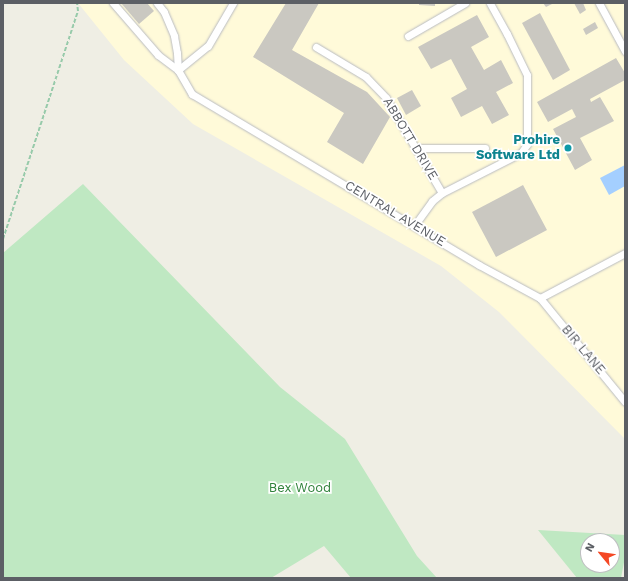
<!DOCTYPE html>
<html>
<head>
<meta charset="utf-8">
<style>
  body { margin:0 }
  #map { position:relative; width:628px; height:581px; overflow:hidden; background:#efeee4; font-family:"Work Sans",sans-serif }
  div>[style] { position:absolute }
  .commercial>* { inset:0; background:#fffad9 }
  .green>* { inset:0; background:#bfe8c2 }
  .water>* { inset:0; background:#a4cfff }
  .building>* { inset:0; background:#cac8c1 }
  .path>* { height:2px; margin-top:-1px; transform-origin:0; background:repeating-linear-gradient(90deg,#97caaa 0 4px,transparent 0 6px) }
  .roads { filter:drop-shadow(0 0 1px #b9bbc1) drop-shadow(0 0 1px #b9bbc1) }
  .service>* { height:7px; margin:-3.5px; padding:0 3.5px; transform-origin:3.5px; border-radius:3.5px; background:#fff }
  .dots>* { width:11px; height:11px; translate:-50% -50%; box-sizing:border-box; border:2px solid #fff; border-radius:50% }
  span { translate:-50% -50%; white-space:nowrap; text-align:center; line-height:1.15; -webkit-text-stroke:3.5px #fff; paint-order:stroke }
  .street-label { font-size:13px; color:#5c5f65 }
  .culture-label { font-size:13px; color:#0d838f; font-weight:700 }
  .right { translate:-100% -50%; text-align:right }
  .park-label { font-size:13px; color:#2f823a }
  .frame { position:absolute; inset:0; border:4px solid #5c5f65; pointer-events:none }
  .north { position:absolute; left:580px; top:533px; width:40px; height:40px; box-sizing:border-box; background:#fff; border:1px solid #bebfc1; border-radius:50%; rotate:299deg; font-size:11px; font-weight:700; line-height:16px; text-align:center; color:#5c5f65 }
  .north::after { content:''; display:block; margin:auto; width:14px; height:18px; background:#f44825; clip-path:polygon(50% 0,100% 100%,50% 72%,0 100%) }
</style>
</head>
<body>
<div id="map">
  <div class="commercial">
    <i style="clip-path:polygon(78px 3px,625px 3px,625px 439px,499px 312px,441px 266px,193px 124px,124px 60px)"></i>
  </div>
  <div class="green">
    <i style="clip-path:polygon(83px 184px,280px 387px,345px 439px,417px 556px,437px 578px,351px 578px,324px 546px,271px 578px,3px 577px,3px 253px)"></i>
    <i style="clip-path:polygon(evenodd,538px 530px,625px 535px,625px 557px,621px 578px,577px 578px,538px 530px,588px 541px,612px 541px,612px 565px,588px 565px,588px 541px)"></i>
  </div>
  <div class="water">
    <i style="clip-path:polygon(625px 165px,625px 186px,609px 195px,600px 178px)"></i>
  </div>
  <div class="building">
    <i style="clip-path:polygon(121px 3px,147px 3px,154px 11px,139px 24px)"></i>
    <i style="clip-path:polygon(286px 3px,319px 3px,292px 50px,367px 92px,390px 117px,363px 164px,327px 142px,344px 113px,253px 57px)"></i>
    <i style="clip-path:polygon(419px 3px,435px 3px,435px 6px,419px 5px)"></i>
    <i style="clip-path:polygon(543px 3px,554px 3px,546px 7px)"></i>
    <i style="clip-path:polygon(574px 3px,583px 3px,586px 10px,580px 14px)"></i>
    <i style="clip-path:polygon(540px 13px,570px 70px,553px 80px,522px 23px)"></i>
    <i style="clip-path:polygon(477px 15px,489px 37px,471px 47px,484px 70px,501px 60px,513px 83px,496px 92px,509px 115px,492px 124px,482px 106px,461px 117px,451px 98px,467px 89px,451px 59px,431px 69px,418px 47px)"></i>
    <i style="clip-path:polygon(595px 22px,598px 28px,586px 35px,583px 29px)"></i>
    <i style="clip-path:polygon(616px 58px,625px 73px,625px 80px,590px 99px,591px 102px,600px 97px,614px 121px,580px 138px,592px 160px,575px 170px,553px 129px,576px 117px,572px 109px,548px 122px,537px 102px)"></i>
    <i style="clip-path:polygon(412px 90px,421px 106px,406px 115px,397px 98px)"></i>
    <i style="clip-path:polygon(523px 185px,547px 230px,496px 257px,472px 212px)"></i>
  </div>
  <div class="path">
    <i style="left:3px;top:239px;width:240px;rotate:-71.8deg"></i>
    <i style="left:78px;top:11px;width:8px;rotate:-97deg"></i>
  </div>
  <div class="roads">
    <div class="service">
      <i style="left:113px;top:3px;width:69px;rotate:49.1deg"></i>
      <i style="left:158px;top:55px;width:25px;rotate:37deg"></i>
      <i style="left:178px;top:70px;width:28px;rotate:60deg"></i>
      <i style="left:192px;top:94px;width:334px;rotate:30.8deg"></i>
      <i style="left:479px;top:265px;width:69px;rotate:28.4deg"></i>
      <i style="left:540px;top:298px;width:134px;rotate:50.7deg"></i>
      <i style="left:157px;top:3px;width:11px;rotate:52deg"></i>
      <i style="left:164px;top:12px;width:26px;rotate:67deg"></i>
      <i style="left:174px;top:36px;width:17px;rotate:80deg"></i>
      <i style="left:177px;top:53px;width:17px;rotate:87deg"></i>
      <i style="left:599px;top:3px;width:55px;rotate:61.6deg"></i>
      <i style="left:408px;top:36px;width:66px;rotate:-30.1deg"></i>
      <i style="left:316px;top:47px;width:58px;rotate:31deg"></i>
      <i style="left:366px;top:77px;width:29px;rotate:46deg"></i>
      <i style="left:386px;top:98px;width:110px;rotate:59.5deg"></i>
      <i style="left:178px;top:70px;width:38px;rotate:-39deg"></i>
      <i style="left:208px;top:46px;width:50px;rotate:-59.8deg"></i>
      <i style="left:416px;top:148px;width:69px"></i>
      <i style="left:414px;top:226px;width:31px;rotate:-54deg"></i>
      <i style="left:432px;top:201px;width:13px;rotate:-39deg"></i>
      <i style="left:442px;top:193px;width:89px;rotate:-26.9deg"></i>
      <i style="left:521px;top:153px;width:11px;rotate:-56deg"></i>
      <i style="left:527px;top:144px;width:69px;rotate:-90deg"></i>
      <i style="left:527px;top:75px;width:46px;rotate:-116deg"></i>
      <i style="left:507px;top:34px;width:35px;rotate:-119deg"></i>
      <i style="left:540px;top:298px;width:96px;rotate:-27.9deg"></i>
    </div>
  </div>
  <div class="dots">
    <i style="left:568px;top:148px;background:#0f9aa8"></i>
  </div>
  <div class="street-label">
    <span style="left:410px;top:139px;rotate:59deg">ABBOTT DRIVE</span>
    <span style="left:395px;top:214px;rotate:31deg">CENTRAL AVENUE</span>
    <span style="left:583px;top:350px;rotate:50deg">BIR LANE</span>
  </div>
  <div class="culture-label">
    <span class="right" style="left:560px;top:148px">Prohire<br>Software Ltd</span>
  </div>
  <div class="park-label">
    <span style="left:300px;top:488px">Bex Wood</span>
  </div>
  <div class="frame"></div>
  <div class="north">N</div>
</div>
</body>
</html>
